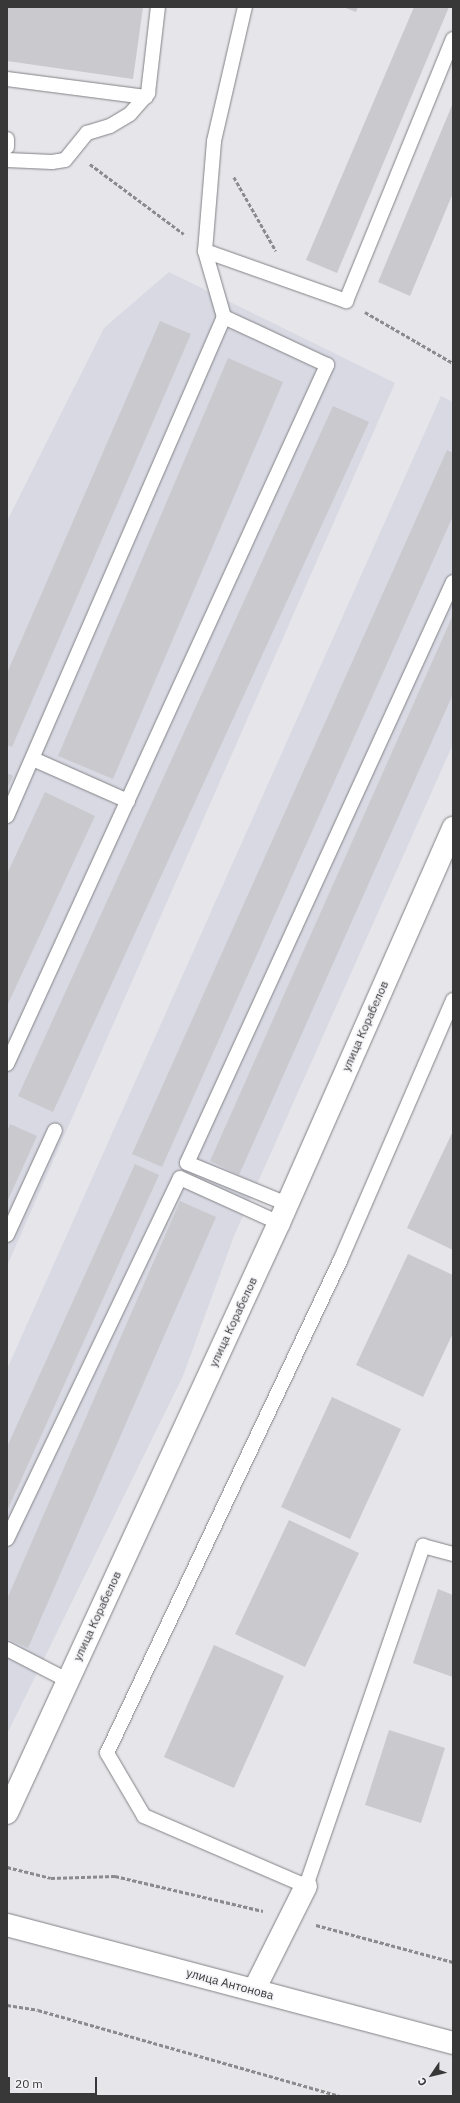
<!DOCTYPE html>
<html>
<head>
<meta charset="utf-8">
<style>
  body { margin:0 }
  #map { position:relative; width:460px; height:2103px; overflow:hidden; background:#e6e5ea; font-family:"IBM Plex Sans",sans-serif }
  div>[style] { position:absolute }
  .built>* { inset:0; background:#d9d9e4 }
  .building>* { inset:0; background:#cac9ce }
  .path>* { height:2.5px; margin-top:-1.25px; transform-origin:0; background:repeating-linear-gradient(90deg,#8b8b8e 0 4px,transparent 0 6px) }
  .roads { filter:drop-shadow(0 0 1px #828286) drop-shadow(0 0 1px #828286) }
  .lane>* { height:14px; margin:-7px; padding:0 7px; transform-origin:7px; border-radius:7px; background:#fff }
  .street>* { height:22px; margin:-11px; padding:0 11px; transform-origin:11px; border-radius:11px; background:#fff }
  .secondary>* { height:22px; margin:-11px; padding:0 11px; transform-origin:11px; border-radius:11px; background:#fff }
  span { translate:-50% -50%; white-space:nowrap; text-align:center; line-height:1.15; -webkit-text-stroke:3px #f3f3f7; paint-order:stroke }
  .street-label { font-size:12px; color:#383839 }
  .frame { position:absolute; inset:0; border:8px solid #383839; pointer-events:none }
  .north { position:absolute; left:412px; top:2055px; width:40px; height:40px; -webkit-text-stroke:3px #f3f3f7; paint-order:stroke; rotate:235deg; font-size:11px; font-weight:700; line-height:16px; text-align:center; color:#383839 }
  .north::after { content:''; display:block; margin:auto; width:14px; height:18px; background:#383839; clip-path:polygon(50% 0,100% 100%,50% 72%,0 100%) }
  .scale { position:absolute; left:8px; top:2077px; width:89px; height:18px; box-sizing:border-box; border:2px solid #383839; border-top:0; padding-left:5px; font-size:12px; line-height:14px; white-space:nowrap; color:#383839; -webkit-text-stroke:3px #f3f3f7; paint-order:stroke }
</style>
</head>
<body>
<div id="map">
  <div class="built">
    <i style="clip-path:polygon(169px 272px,395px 383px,7px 1266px,7px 521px,104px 328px)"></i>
    <i style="clip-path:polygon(441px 396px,453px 402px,453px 744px,234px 1236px,183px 1376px,7px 1734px,7px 1369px)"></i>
  </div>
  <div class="building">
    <i style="clip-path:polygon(7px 7px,143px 7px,133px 79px,7px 61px)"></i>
    <i style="clip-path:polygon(343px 7px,358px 7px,356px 12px)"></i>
    <i style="clip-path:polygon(414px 7px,449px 7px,337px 273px,306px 260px)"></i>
    <i style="clip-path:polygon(453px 103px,453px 193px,410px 296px,378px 282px)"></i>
    <i style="clip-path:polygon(160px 321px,191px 334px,12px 747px,7px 745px,7px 673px)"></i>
    <i style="clip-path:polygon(228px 358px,283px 382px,113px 779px,58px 756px)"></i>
    <i style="clip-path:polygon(333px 406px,369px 422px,53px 1112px,18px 1096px)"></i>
    <i style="clip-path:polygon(447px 450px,453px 453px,453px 516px,162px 1167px,132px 1154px)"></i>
    <i style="clip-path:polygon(453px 615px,453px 694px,239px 1175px,210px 1161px)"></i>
    <i style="clip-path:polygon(7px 773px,13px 776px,7px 789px)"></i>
    <i style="clip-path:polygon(45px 792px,95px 816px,7px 1006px,7px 874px)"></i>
    <i style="clip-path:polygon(10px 1124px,37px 1136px,7px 1202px,7px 1132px)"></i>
    <i style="clip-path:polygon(453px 1131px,453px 1250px,407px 1228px)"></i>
    <i style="clip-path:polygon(135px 1164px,159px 1175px,7px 1511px,7px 1447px)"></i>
    <i style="clip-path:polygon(180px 1201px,216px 1217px,28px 1648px,7px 1639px,7px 1599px)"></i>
    <i style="clip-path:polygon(408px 1254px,453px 1275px,453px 1333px,423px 1397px,356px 1365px)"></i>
    <i style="clip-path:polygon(332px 1397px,401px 1429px,350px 1539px,281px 1507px)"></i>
    <i style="clip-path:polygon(289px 1520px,359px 1553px,305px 1667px,235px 1634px)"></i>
    <i style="clip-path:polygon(438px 1589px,453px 1595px,453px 1677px,413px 1663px)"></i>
    <i style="clip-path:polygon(214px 1645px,284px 1676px,234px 1788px,164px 1757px)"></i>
    <i style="clip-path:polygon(389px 1730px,445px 1748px,421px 1823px,365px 1805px)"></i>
  </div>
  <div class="path">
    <i style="left:90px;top:164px;width:117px;rotate:36.7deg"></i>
    <i style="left:234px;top:177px;width:85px;rotate:60.4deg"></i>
    <i style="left:365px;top:312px;width:102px;rotate:30.1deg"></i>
    <i style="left:7px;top:1867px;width:45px;rotate:14deg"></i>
    <i style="left:51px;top:1878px;width:64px;rotate:-1.8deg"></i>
    <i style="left:115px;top:1876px;width:152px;rotate:13.3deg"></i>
    <i style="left:316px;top:1925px;width:142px;rotate:15.1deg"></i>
    <i style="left:7px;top:2005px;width:31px;rotate:9deg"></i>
    <i style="left:38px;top:2010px;width:313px;rotate:15.9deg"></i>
  </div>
  <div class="roads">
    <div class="lane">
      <i style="left:7px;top:79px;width:140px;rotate:7.4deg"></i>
      <i style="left:7px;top:139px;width:8px;rotate:90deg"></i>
      <i style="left:7px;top:160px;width:45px;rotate:2.5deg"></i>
      <i style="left:52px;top:162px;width:13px;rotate:-9deg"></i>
      <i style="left:65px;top:160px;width:35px;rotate:-51deg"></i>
      <i style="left:87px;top:133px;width:24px;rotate:-17deg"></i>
      <i style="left:110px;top:126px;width:23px;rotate:-31deg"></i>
      <i style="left:130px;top:114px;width:28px;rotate:-49deg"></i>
      <i style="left:148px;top:93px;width:87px;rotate:-83.4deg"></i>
      <i style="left:205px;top:251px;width:150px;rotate:19.5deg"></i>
      <i style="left:346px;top:301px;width:283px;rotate:-67.8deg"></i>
      <i style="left:33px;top:759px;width:104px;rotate:23.9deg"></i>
      <i style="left:7px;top:816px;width:544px;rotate:-66.5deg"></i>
      <i style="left:224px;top:317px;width:69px;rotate:-106.1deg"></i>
      <i style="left:205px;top:251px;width:110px;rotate:-85.3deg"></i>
      <i style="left:214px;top:141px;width:138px;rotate:-77deg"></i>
      <i style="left:453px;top:1000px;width:284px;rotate:113.4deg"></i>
      <i style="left:340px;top:1261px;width:544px;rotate:115.34deg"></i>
      <i style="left:107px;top:1753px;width:73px;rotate:59.6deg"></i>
      <i style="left:144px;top:1816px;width:176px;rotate:23.4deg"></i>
      <i style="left:306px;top:1886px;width:360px;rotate:-71deg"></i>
      <i style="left:423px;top:1546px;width:31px;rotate:15deg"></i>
      <i style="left:7px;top:1064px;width:769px;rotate:-65.4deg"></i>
      <i style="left:327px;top:365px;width:114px;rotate:-155deg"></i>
      <i style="left:287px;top:1204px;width:108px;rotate:-157.7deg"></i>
      <i style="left:187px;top:1163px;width:639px;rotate:-65.4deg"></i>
      <i style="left:7px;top:1235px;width:115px;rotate:-65.4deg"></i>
      <i style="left:7px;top:1539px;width:400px;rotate:-64.4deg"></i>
      <i style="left:180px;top:1178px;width:109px;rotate:24.4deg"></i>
      <i style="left:7px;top:1649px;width:68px;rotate:27.3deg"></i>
    </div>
    <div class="street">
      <i style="left:254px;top:1990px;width:116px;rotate:-63.4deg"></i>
    </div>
    <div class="secondary">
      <i style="left:7px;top:1813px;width:650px;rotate:-65.25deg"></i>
      <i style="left:279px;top:1223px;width:432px;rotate:-66.2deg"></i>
      <i style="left:7px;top:1925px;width:461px;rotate:14.8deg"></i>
    </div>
  </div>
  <div class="street-label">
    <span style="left:365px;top:1026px;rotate:-66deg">улица Корабелов</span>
    <span style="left:233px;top:1322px;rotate:-65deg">улица Корабелов</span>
    <span style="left:97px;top:1616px;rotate:-65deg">улица Корабелов</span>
    <span style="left:230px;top:1984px;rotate:15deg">улица Антонова</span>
  </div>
  <div class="frame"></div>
  <div class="north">С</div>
  <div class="scale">20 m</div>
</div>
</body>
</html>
